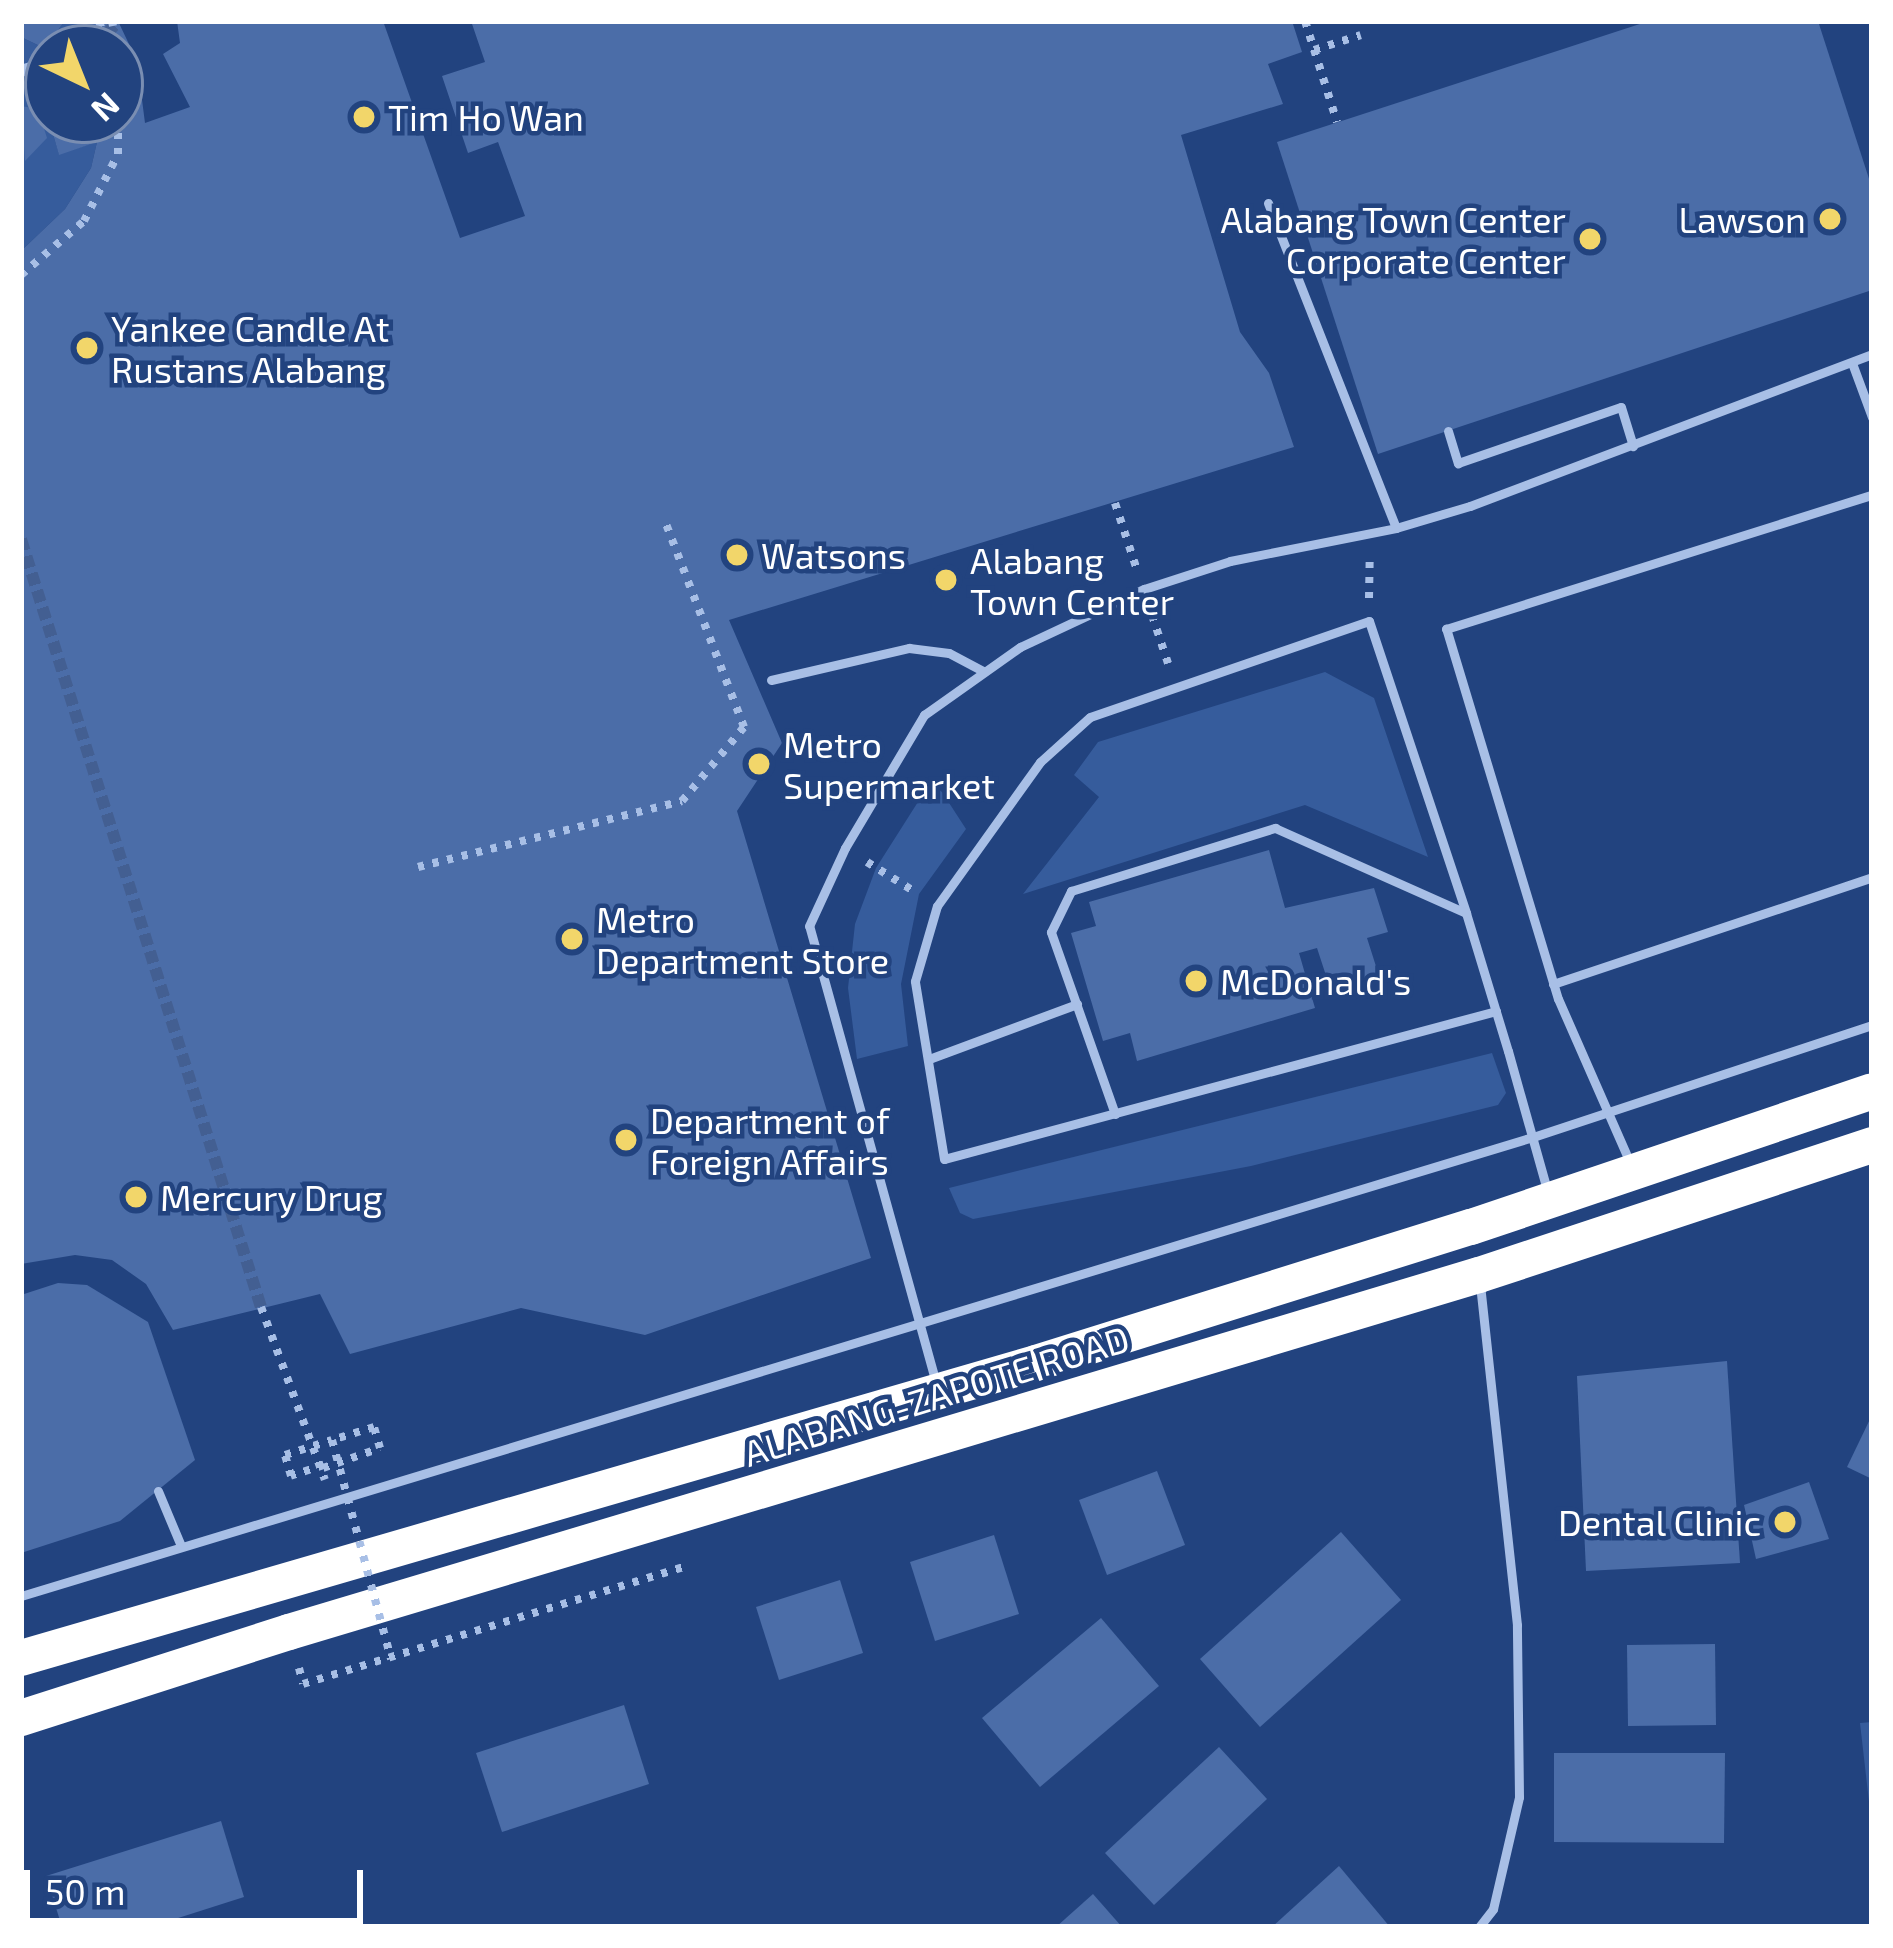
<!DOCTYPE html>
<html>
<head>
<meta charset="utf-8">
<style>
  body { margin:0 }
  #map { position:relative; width:1893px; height:1948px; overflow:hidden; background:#22437f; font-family:"Exo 2",sans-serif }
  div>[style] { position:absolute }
  .green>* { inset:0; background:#365c9c }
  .building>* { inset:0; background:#4b6da8 }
  .street-tunnel>* { height:12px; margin-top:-6px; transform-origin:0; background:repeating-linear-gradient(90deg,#435f92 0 12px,transparent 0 18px) }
  .path>* { height:8px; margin-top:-4px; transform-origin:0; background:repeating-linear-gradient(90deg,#a8bfe6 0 6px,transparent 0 15px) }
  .lane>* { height:9px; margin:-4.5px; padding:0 4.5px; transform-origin:4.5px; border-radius:4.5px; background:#a8bfe6 }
  .street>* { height:12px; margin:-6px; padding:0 6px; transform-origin:6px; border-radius:6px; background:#a8bfe6 }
  .highway>* { height:36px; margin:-18px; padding:0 18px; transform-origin:18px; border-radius:18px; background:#fff }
  .path-bridge>* { height:8px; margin-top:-4px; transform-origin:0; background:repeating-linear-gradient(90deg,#a8bfe6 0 6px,transparent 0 15px) }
  .dots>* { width:33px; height:33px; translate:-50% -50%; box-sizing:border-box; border:6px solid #22437f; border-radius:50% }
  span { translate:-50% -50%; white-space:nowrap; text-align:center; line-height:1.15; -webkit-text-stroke:9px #22437f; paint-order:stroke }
  .poi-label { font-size:36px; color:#fff }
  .left { translate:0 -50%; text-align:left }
  .right { translate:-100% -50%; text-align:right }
  .street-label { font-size:36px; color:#fff }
  .frame { position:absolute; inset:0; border:24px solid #fff; pointer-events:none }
  .north { position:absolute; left:24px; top:24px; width:120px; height:120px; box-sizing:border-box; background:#22437f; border:3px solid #7a8eb2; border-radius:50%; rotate:137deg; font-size:33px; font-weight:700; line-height:48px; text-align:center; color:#fff }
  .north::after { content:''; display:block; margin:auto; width:42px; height:54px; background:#f2d66a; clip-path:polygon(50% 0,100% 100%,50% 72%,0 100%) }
  .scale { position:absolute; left:24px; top:1870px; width:339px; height:54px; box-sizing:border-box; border:6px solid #fff; border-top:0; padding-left:15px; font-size:36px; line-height:42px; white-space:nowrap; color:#fff; -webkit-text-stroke:9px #22437f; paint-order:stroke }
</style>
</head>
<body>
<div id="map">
  <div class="green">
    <i style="clip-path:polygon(65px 21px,85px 21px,94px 48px,48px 48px,48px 80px,38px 84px,59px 154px,97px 142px,91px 168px,65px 209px,21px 251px,21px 37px,44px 48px)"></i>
    <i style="clip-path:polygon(1325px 672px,1374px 698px,1428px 857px,1305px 805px,1023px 894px,1099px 797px,1074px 775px,1098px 742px)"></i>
    <i style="clip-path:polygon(930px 783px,942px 792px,966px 829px,919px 894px,901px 984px,908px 1046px,857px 1059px,848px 988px,855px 924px,876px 868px)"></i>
    <i style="clip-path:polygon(1492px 1053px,1506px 1093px,1498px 1105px,1251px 1166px,973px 1219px,960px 1213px,949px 1188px)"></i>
    <i style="clip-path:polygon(1872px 1722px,1872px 1828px,1860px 1723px)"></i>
  </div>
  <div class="building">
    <i style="clip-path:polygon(21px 21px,65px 21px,44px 48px,21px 37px)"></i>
    <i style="clip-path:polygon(85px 21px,118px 21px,137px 61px,145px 123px,190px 107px,163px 54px,180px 43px,177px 21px,383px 21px,460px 238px,525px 216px,498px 142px,468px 153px,442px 76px,485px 62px,471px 21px,1292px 21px,1302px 52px,1268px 64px,1283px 104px,1181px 135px,1240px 332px,1269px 373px,1294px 447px,729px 620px,782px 743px,737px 811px,871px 1258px,645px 1335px,521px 1308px,350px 1354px,320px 1294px,173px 1330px,146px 1284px,112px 1260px,75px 1255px,21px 1264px,21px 251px,65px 209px,91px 168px,97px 142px,59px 155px,49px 120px,120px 120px,120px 48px,94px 48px)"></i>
    <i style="clip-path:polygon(1649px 21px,1818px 21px,1872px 188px,1872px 290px,1378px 454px,1277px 142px)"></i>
    <i style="clip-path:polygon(48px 80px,48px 114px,47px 114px,38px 83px)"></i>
    <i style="clip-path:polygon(21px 106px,38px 109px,47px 138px,25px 161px)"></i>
    <i style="clip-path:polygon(1269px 850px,1285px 908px,1374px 888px,1388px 932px,1367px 938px,1381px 982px,1333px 997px,1317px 948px,1299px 953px,1315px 1008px,1137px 1061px,1130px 1033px,1103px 1041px,1071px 933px,1096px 926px,1089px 902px)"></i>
    <i style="clip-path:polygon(58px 1283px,87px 1285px,148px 1322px,195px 1460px,120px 1521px,21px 1553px,21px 1295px)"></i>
    <i style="clip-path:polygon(1727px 1361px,1740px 1563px,1586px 1571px,1577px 1376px)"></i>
    <i style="clip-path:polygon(1872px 1415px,1872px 1479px,1847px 1467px)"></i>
    <i style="clip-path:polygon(1157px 1471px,1185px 1545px,1107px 1575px,1079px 1500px)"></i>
    <i style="clip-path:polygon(1809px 1482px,1829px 1539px,1756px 1559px,1744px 1505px)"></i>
    <i style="clip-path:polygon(1341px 1532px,1401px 1600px,1260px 1727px,1200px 1659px)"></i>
    <i style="clip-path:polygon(994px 1535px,1019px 1614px,935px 1641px,910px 1562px)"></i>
    <i style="clip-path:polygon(840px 1580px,863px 1653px,779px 1680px,756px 1607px)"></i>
    <i style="clip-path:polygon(1101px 1618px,1159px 1686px,1040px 1787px,982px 1718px)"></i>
    <i style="clip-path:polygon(1715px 1644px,1716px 1725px,1628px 1726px,1627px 1645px)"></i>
    <i style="clip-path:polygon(624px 1705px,649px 1784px,502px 1832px,476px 1753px)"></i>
    <i style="clip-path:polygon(1219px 1747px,1267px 1799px,1154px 1905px,1105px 1853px)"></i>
    <i style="clip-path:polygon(1554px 1753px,1725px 1753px,1724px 1843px,1554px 1842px)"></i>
    <i style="clip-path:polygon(221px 1821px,244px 1897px,150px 1927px,62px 1927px,46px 1876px)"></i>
    <i style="clip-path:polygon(1339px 1866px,1390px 1927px,1272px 1927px)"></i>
    <i style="clip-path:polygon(1093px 1894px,1122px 1927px,1056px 1927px)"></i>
  </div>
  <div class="street-tunnel">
    <i style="left:94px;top:48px;width:36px;rotate:-48deg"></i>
    <i style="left:21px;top:539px;width:805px;rotate:72.65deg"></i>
  </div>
  <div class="path">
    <i style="left:99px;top:21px;width:28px;rotate:73deg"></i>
    <i style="left:112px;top:21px;width:5px;rotate:79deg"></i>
    <i style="left:1305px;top:21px;width:106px;rotate:72.4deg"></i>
    <i style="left:1314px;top:50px;width:49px;rotate:-17.7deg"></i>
    <i style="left:21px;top:275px;width:83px;rotate:-40.6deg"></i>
    <i style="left:84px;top:221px;width:75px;rotate:-63.1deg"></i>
    <i style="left:118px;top:154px;width:34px;rotate:-90deg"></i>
    <i style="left:1115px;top:503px;width:67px;rotate:71.8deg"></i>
    <i style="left:1369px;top:598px;width:39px;rotate:-89deg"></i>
    <i style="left:1152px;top:615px;width:51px;rotate:71.6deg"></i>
    <i style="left:867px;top:862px;width:57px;rotate:32deg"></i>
    <i style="left:418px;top:867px;width:272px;rotate:-14deg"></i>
    <i style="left:682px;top:801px;width:97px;rotate:-50deg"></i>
    <i style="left:744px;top:727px;width:223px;rotate:-111deg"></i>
    <i style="left:261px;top:1307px;width:184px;rotate:69.7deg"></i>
    <i style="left:323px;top:1468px;width:60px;rotate:-19.3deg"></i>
    <i style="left:380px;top:1448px;width:22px;rotate:-106deg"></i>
    <i style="left:374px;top:1427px;width:44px;rotate:162.8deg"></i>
    <i style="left:299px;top:1668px;width:16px;rotate:76deg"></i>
    <i style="left:303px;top:1684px;width:401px;rotate:-17.1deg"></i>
  </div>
  <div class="lane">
    <i style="left:1268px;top:203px;width:349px;rotate:68.5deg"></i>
    <i style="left:1852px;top:363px;width:58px;rotate:69.7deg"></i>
    <i style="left:1448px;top:431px;width:34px;rotate:73deg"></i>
    <i style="left:1458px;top:463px;width:172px;rotate:-19deg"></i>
    <i style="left:1621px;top:407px;width:41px;rotate:72.9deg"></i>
    <i style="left:771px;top:680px;width:142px;rotate:-13.1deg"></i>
    <i style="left:909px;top:648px;width:40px;rotate:7.1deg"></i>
    <i style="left:949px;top:653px;width:40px;rotate:28deg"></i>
    <i style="left:1553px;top:984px;width:336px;rotate:-18.5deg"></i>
    <i style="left:1496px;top:1011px;width:571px;rotate:164.99deg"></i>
    <i style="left:944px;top:1159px;width:180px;rotate:-99.3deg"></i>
    <i style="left:915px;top:981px;width:78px;rotate:-73.7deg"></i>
    <i style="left:937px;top:906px;width:177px;rotate:-54.4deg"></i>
    <i style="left:1040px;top:762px;width:67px;rotate:-42deg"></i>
    <i style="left:1090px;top:717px;width:295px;rotate:-19deg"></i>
    <i style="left:1369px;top:621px;width:308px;rotate:71.6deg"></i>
    <i style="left:1466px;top:913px;width:144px;rotate:73.1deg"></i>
    <i style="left:1508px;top:1051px;width:148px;rotate:74.3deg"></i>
    <i style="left:929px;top:1059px;width:158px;rotate:-20.4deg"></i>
    <i style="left:1115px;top:1114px;width:193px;rotate:-109.4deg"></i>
    <i style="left:1051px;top:932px;width:46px;rotate:-64deg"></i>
    <i style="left:1071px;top:891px;width:214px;rotate:-17.2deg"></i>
    <i style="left:1275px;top:828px;width:209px;rotate:24deg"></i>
    <i style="left:1631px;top:1165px;width:181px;rotate:-113.7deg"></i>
    <i style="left:1558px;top:999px;width:387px;rotate:-106.8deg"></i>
    <i style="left:1446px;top:629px;width:447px;rotate:-17.5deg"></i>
    <i style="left:936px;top:1383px;width:474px;rotate:-105.5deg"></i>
    <i style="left:809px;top:926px;width:86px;rotate:-65.2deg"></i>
    <i style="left:845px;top:848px;width:155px;rotate:-59.3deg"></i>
    <i style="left:924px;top:715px;width:118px;rotate:-35.3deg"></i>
    <i style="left:1020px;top:647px;width:137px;rotate:-25.1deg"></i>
    <i style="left:1144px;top:589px;width:90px;rotate:-18deg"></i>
    <i style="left:1230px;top:561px;width:169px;rotate:-11.2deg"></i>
    <i style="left:1396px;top:528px;width:77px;rotate:-16.6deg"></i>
    <i style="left:1470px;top:506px;width:430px;rotate:-20.7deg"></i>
    <i style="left:158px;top:1491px;width:60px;rotate:67.3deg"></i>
    <i style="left:21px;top:1596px;width:1580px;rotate:-16.89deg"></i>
    <i style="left:1533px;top:1137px;width:357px;rotate:-18.3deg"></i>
    <i style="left:1479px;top:1927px;width:23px;rotate:-52deg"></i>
    <i style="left:1493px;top:1909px;width:115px;rotate:-76.9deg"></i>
    <i style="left:1519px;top:1797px;width:172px;rotate:-90.7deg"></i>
    <i style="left:1517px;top:1625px;width:345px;rotate:-96.2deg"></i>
  </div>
  <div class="street">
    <i style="left:21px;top:71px;width:28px;rotate:-17deg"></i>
  </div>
  <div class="highway">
    <i style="left:21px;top:1658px;width:1057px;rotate:-16.21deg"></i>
    <i style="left:1036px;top:1363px;width:456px;rotate:-17.4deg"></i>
    <i style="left:1471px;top:1227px;width:423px;rotate:-18.7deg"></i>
    <i style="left:21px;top:1718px;width:281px;rotate:-17.8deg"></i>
    <i style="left:289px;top:1632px;width:1242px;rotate:-16.7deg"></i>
    <i style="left:1479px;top:1275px;width:414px;rotate:-18.3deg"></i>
  </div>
  <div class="path-bridge">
    <i style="left:324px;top:1465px;width:35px;rotate:162deg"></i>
    <i style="left:291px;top:1476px;width:22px;rotate:-106deg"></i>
    <i style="left:285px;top:1455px;width:49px;rotate:-17.7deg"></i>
    <i style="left:332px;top:1440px;width:227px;rotate:74.9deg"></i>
  </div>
  <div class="dots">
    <i style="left:364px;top:117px;background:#f2d66a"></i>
    <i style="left:1830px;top:219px;background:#f2d66a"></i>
    <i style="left:1590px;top:239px;background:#f2d66a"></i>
    <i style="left:87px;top:348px;background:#f2d66a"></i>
    <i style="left:737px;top:555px;background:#f2d66a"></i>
    <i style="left:946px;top:580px;background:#f2d66a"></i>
    <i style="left:759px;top:764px;background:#f2d66a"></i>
    <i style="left:572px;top:939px;background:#f2d66a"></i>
    <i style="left:1196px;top:981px;background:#f2d66a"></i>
    <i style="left:626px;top:1140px;background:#f2d66a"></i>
    <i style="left:136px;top:1197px;background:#f2d66a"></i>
    <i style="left:1785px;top:1522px;background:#f2d66a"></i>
  </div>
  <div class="poi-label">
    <span class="left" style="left:388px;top:117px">Tim Ho Wan</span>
    <span class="right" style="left:1566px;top:239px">Alabang Town Center<br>Corporate Center</span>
    <span class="right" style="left:1806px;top:219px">Lawson</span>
    <span class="left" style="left:111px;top:348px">Yankee Candle At<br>Rustans Alabang</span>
    <span class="left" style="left:761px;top:555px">Watsons</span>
    <span class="left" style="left:970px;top:580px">Alabang<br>Town Center</span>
    <span class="left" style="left:783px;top:764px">Metro<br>Supermarket</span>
    <span class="left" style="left:596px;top:939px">Metro<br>Department Store</span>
    <span class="left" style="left:1220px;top:981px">McDonald's</span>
    <span class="left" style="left:650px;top:1140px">Department of<br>Foreign Affairs</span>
    <span class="left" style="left:160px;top:1197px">Mercury Drug</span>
    <span class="right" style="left:1761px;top:1522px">Dental Clinic</span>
  </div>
  <div class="street-label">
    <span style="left:936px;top:1395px;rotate:-17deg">ALABANG-ZAPOTE ROAD</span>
  </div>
  <div class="frame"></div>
  <div class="north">N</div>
  <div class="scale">50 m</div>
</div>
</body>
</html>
